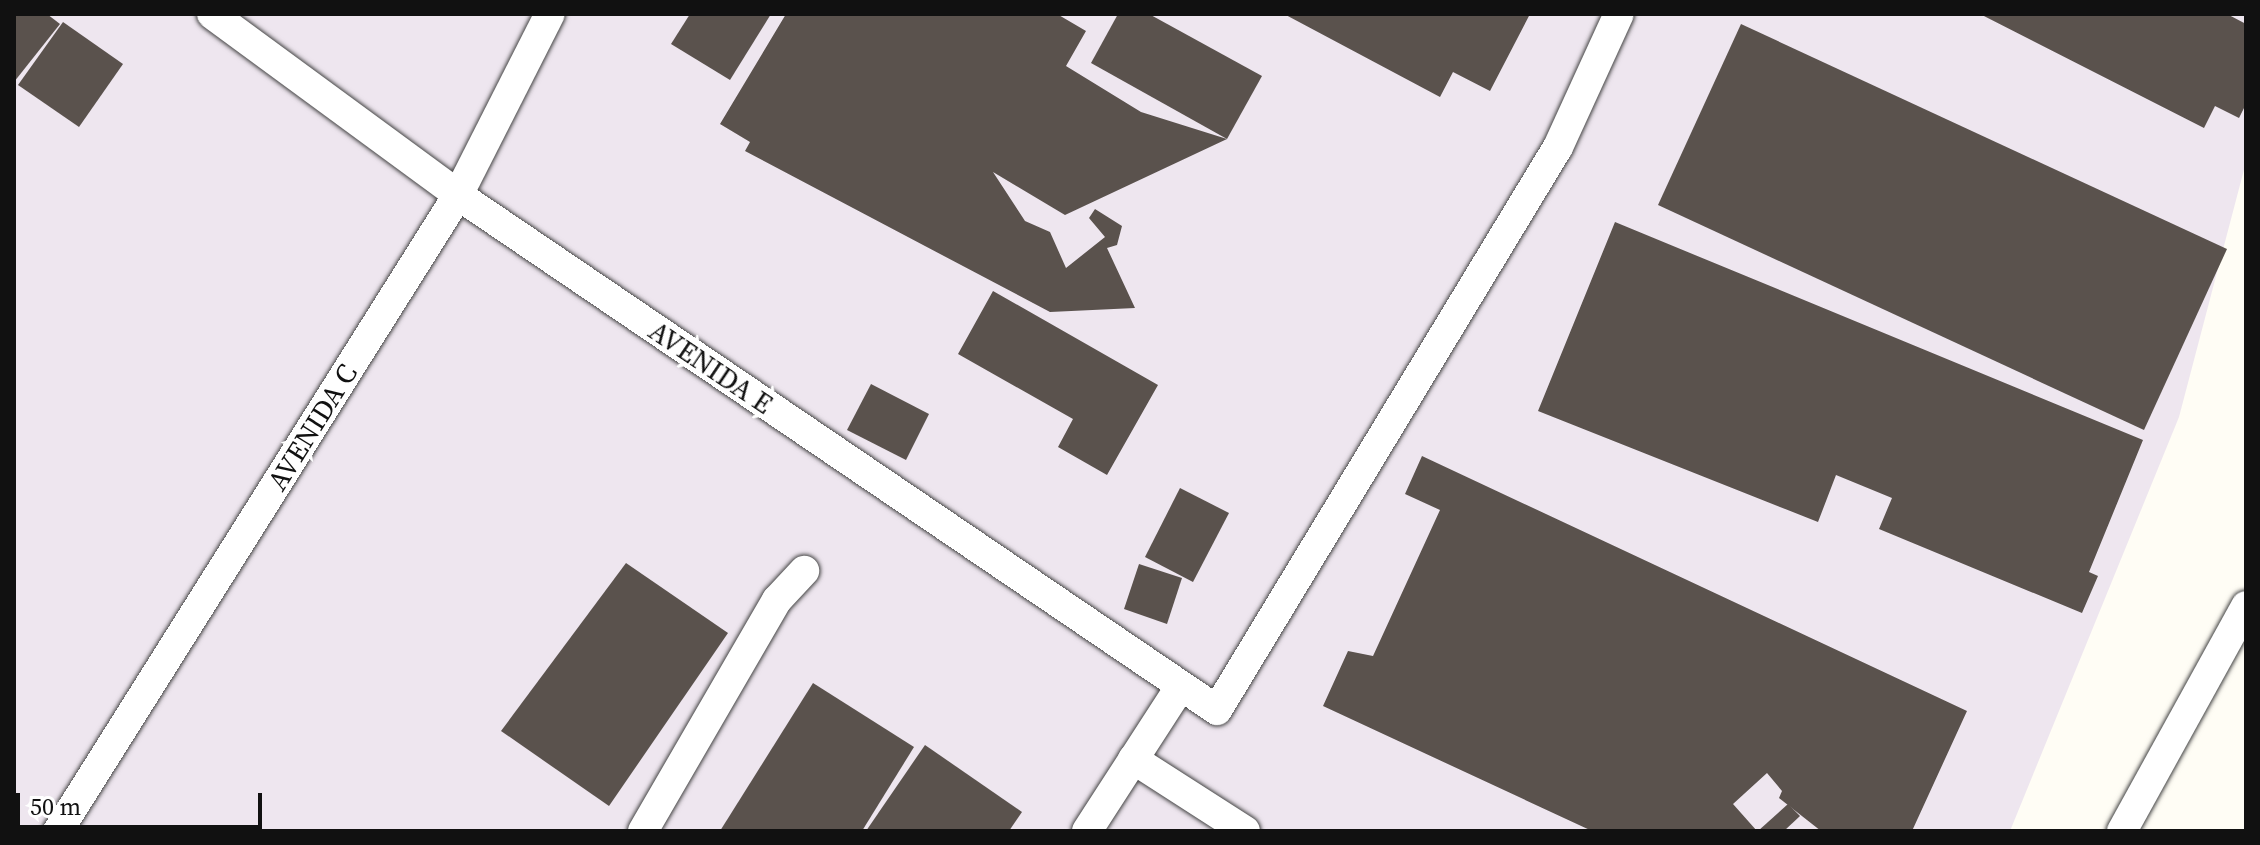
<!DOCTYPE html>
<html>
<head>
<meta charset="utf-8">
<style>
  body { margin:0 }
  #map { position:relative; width:2260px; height:845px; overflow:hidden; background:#fffdf5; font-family:"Source Serif 4",serif }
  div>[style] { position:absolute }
  .industrial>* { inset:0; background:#eee6ef }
  .building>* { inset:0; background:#5a524d }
  .roads { filter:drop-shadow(0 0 2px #444) drop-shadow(0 0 2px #444) }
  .minor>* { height:30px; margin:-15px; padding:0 15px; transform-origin:15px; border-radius:15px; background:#fff }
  span { translate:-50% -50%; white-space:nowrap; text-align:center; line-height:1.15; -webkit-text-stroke:8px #fff; paint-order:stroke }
  .street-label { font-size:28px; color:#111 }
  .frame { position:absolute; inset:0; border:16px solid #111; pointer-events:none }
  .scale { position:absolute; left:16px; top:793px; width:246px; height:36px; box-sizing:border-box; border:4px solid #111; border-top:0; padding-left:10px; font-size:24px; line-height:28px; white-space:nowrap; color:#111; -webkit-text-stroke:6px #fff; paint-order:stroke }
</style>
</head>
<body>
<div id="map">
  <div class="industrial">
    <i style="clip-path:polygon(14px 14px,2246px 14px,2246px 162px,2179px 417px,2010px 831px,14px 831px)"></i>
  </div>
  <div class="building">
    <i style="clip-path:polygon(14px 14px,47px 14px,60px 24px,14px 82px)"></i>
    <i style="clip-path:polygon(690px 14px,771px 14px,730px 80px,671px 44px)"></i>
    <i style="clip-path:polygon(786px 14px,1057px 14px,1086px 31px,1066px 66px,1141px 112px,1227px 139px,1065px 215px,993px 172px,1025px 221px,1050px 232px,1066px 268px,1105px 237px,1089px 218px,1095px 209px,1122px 226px,1117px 245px,1107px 248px,1135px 308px,1050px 312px,745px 151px,750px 142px,720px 124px)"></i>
    <i style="clip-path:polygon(1118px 14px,1149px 14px,1262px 76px,1227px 139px,1091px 63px)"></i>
    <i style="clip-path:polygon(1284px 14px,1530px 14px,1490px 91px,1453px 72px,1440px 97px)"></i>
    <i style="clip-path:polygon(1980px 14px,2227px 14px,2246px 24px,2246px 104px,2239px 118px,2215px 106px,2204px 128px)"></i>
    <i style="clip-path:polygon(63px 22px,123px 64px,79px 127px,18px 85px)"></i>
    <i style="clip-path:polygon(1741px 24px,2227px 249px,2144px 430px,1658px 205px)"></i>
    <i style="clip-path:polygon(1615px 222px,2143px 440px,2089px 572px,2098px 576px,2082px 613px,1879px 529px,1892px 498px,1836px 475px,1818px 522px,1538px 411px)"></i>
    <i style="clip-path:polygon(993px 291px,1158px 385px,1107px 475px,1058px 447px,1073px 419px,958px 354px)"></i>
    <i style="clip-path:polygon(871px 384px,929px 414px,906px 460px,847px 430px)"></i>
    <i style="clip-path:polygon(1422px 456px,1967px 711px,1912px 831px,1821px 831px,1779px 798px,1782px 791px,1767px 773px,1733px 804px,1757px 831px,1592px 831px,1323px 706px,1348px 651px,1373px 656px,1440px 510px,1405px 494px)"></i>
    <i style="clip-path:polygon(1180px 488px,1229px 513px,1193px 582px,1145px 557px)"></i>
    <i style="clip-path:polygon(626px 563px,728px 633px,609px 806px,501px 731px)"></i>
    <i style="clip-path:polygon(1139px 564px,1182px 578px,1167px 624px,1124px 609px)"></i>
    <i style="clip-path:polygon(813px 683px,914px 747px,862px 831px,720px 831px)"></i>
    <i style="clip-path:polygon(925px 745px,1022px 812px,1009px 831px,866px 831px)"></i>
    <i style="clip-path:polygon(1788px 804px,1800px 816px,1784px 831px,1758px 831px)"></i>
  </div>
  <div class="roads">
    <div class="minor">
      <i style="left:212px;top:14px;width:305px;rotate:36.3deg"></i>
      <i style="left:458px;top:195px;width:917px;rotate:34.16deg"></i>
      <i style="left:1217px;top:710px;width:658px;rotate:-58.8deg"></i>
      <i style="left:1558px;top:147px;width:146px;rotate:-65.4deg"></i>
      <i style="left:1133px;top:759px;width:133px;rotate:32.7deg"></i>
      <i style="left:58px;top:831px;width:751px;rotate:-57.83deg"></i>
      <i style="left:458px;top:195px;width:203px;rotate:-63.1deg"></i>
      <i style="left:643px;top:831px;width:267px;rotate:-59.9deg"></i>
      <i style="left:777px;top:600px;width:40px;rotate:-47deg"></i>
      <i style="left:1087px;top:831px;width:171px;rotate:-57.1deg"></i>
      <i style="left:2122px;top:831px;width:257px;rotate:-61.1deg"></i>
    </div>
  </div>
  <div class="street-label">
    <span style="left:711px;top:367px;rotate:34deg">AVENIDA E</span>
    <span style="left:312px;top:427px;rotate:-58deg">AVENIDA C</span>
  </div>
  <div class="frame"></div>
  <div class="scale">50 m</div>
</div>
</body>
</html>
